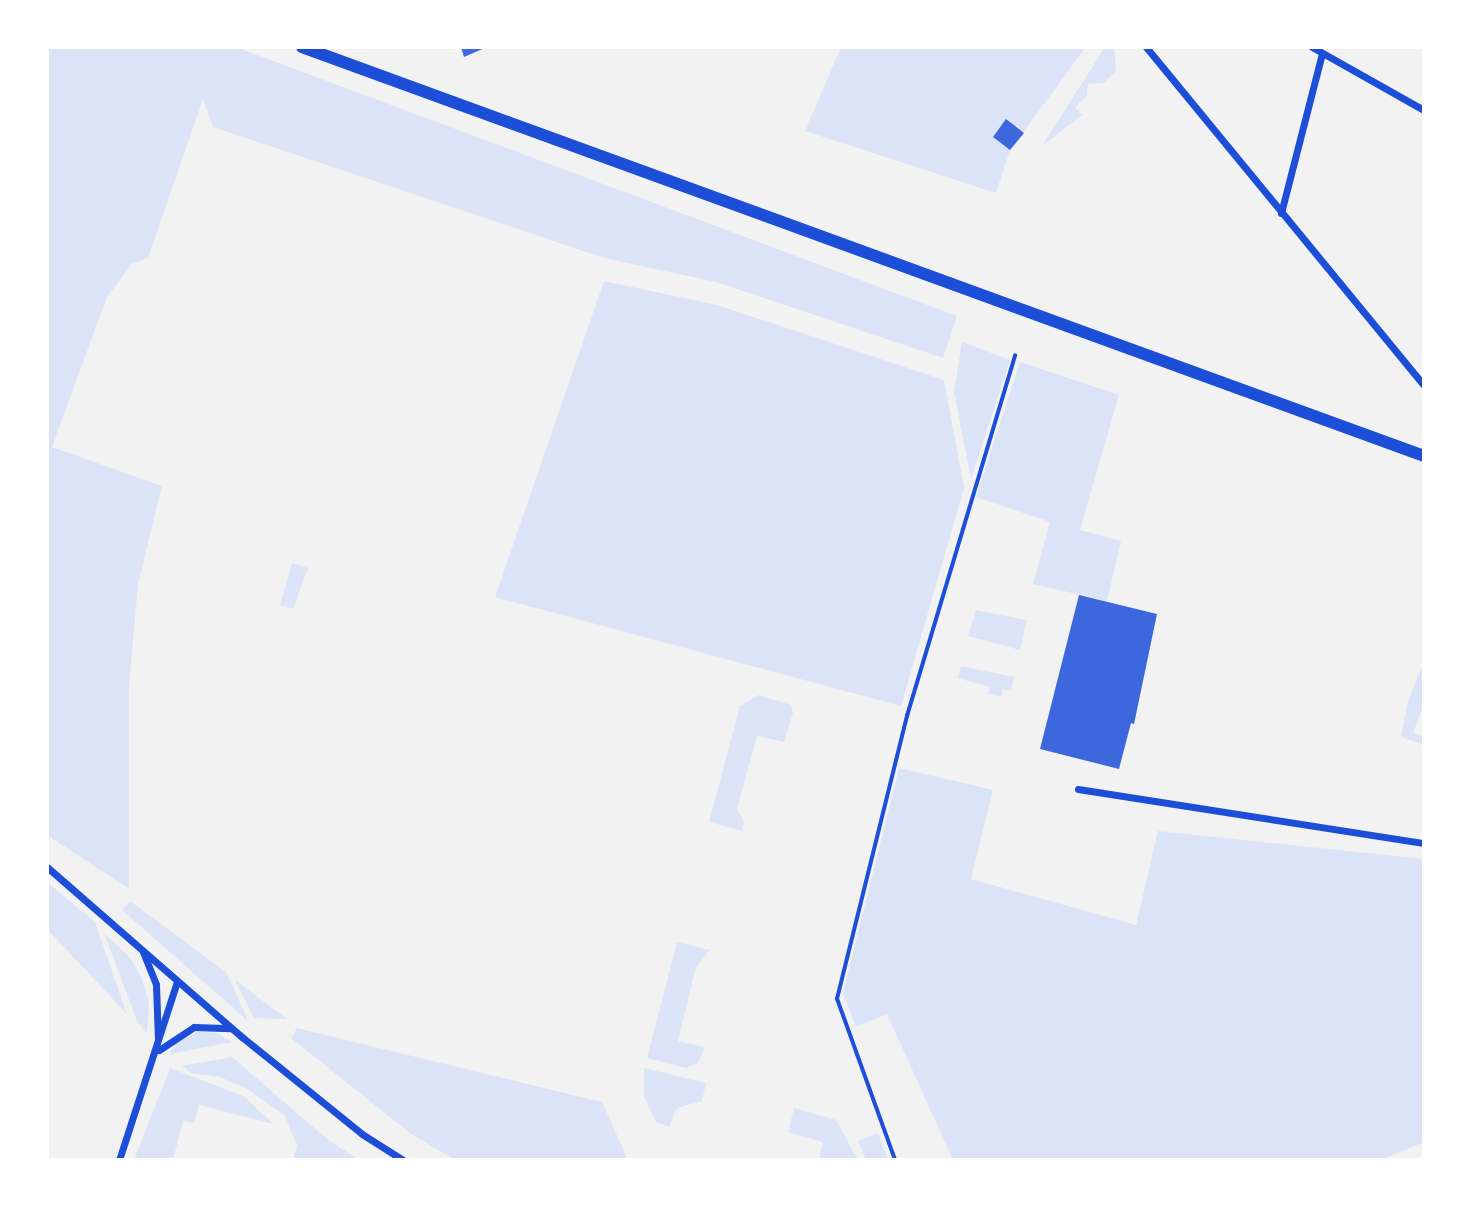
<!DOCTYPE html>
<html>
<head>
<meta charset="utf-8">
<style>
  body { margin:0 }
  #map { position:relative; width:1471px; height:1207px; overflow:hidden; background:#f2f2f2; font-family:Jost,sans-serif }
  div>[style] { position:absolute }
  .green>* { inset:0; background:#dbe4f7 }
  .building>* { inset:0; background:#3d67dc }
  .path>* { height:3.5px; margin:-1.75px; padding:0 1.75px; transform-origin:1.75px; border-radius:1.75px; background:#1d4ed8 }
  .minor>* { height:7px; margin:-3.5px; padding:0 3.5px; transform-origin:3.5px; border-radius:3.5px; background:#1d4ed8 }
  .primary>* { height:12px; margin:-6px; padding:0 6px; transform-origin:6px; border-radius:6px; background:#1d4ed8 }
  span { translate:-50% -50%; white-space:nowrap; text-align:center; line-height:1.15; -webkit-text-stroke:5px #fff; paint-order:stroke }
  .frame { position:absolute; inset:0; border:49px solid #fff; pointer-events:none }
</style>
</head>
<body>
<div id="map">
  <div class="green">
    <i style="clip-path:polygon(47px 47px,236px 47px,957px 316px,943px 358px,716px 282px,604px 258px,213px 127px,203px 99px,148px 258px,132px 264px,107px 297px,52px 447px,162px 486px,138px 584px,129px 685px,129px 889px,47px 835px)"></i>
    <i style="clip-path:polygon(841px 47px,1086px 47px,1010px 150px,996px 193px,805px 131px)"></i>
    <i style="clip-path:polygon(1105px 47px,1114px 47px,1116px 72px,1103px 83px,1088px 84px,1087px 96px,1075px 107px,1082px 115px,1042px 146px)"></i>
    <i style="clip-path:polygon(604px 281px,717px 305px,944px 380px,964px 488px,901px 706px,495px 597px)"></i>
    <i style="clip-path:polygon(962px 342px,1010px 360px,971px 479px,954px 392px)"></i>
    <i style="clip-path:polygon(1020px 362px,1119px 395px,1080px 530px,1121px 541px,1107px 601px,1033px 584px,1050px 522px,976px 497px)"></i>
    <i style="clip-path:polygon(292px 563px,308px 568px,293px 609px,280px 605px)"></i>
    <i style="clip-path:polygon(976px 610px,1027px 620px,1020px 650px,968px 636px)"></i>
    <i style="clip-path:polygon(1424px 661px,1424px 704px,1413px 733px,1424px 737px,1424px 745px,1401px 737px,1408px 701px)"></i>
    <i style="clip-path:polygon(961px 666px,1014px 677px,1011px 691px,1003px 689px,1001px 697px,988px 694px,990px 687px,957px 678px)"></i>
    <i style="clip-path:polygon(759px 695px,791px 705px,793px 713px,784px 742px,757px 736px,737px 809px,744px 822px,742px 831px,709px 822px,740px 706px)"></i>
    <i style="clip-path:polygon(899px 768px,993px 790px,971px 879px,1136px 925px,1158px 831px,1424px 859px,1424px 1142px,1381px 1160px,953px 1160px,887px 1014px,856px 1027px,843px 993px)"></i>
    <i style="clip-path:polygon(47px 882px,95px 922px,127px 1014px,47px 929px)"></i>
    <i style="clip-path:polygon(130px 901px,227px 973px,248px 1021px,122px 910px)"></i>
    <i style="clip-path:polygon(104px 933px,132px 960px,142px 979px,149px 1002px,147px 1034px,137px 1021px)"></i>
    <i style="clip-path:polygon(677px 942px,710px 950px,696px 967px,678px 1041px,705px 1047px,698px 1063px,686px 1068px,647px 1058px)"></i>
    <i style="clip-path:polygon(235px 980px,287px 1019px,254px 1018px)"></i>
    <i style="clip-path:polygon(297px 1028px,602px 1102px,628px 1160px,455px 1160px,411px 1134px,291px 1038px)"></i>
    <i style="clip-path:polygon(197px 1032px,217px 1033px,232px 1042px,169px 1054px,179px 1041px)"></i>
    <i style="clip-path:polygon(232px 1057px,327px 1139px,359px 1160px,293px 1160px,297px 1146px,285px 1116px,247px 1089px,220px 1077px,191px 1073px,182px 1066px)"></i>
    <i style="clip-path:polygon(170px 1068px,243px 1096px,274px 1124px,199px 1105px,194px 1123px,183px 1121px,173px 1160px,134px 1160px)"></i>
    <i style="clip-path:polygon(644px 1068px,706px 1083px,702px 1101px,677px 1108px,669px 1127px,656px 1122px,644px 1096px)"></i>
    <i style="clip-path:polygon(794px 1108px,836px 1120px,858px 1160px,819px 1160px,823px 1142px,788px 1132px)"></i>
    <i style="clip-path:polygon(878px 1133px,888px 1160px,866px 1160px,858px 1141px)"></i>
  </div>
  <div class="building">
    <i style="clip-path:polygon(461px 47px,487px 47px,464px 57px)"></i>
    <i style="clip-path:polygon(1006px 119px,1024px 133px,1010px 150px,993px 137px)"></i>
    <i style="clip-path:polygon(1079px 595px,1157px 614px,1134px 724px,1131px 723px,1119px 769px,1040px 749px)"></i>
  </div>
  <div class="path">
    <i style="left:895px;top:1160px;width:171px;rotate:-109.8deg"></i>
    <i style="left:837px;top:999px;width:292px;rotate:-76.1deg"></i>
    <i style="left:907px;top:716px;width:376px;rotate:-73.3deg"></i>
  </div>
  <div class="minor">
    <i style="left:1146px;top:47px;width:438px;rotate:50.6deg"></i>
    <i style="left:1312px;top:47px;width:129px;rotate:29.4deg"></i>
    <i style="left:1281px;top:213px;width:165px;rotate:-75.6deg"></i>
    <i style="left:1078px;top:789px;width:350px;rotate:8.9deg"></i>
    <i style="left:47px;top:867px;width:259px;rotate:41.1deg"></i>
    <i style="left:242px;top:1037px;width:154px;rotate:38.9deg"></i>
    <i style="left:362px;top:1134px;width:49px;rotate:32.4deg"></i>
    <i style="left:143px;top:952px;width:35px;rotate:68deg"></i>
    <i style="left:156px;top:985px;width:54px;rotate:87.9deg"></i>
    <i style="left:159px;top:1050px;width:42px;rotate:-33.3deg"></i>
    <i style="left:194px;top:1027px;width:37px;rotate:2deg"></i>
    <i style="left:119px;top:1160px;width:188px;rotate:-72deg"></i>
  </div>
  <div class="primary">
    <i style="left:302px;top:47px;width:1194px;rotate:20.03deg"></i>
  </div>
  <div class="frame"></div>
</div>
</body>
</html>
